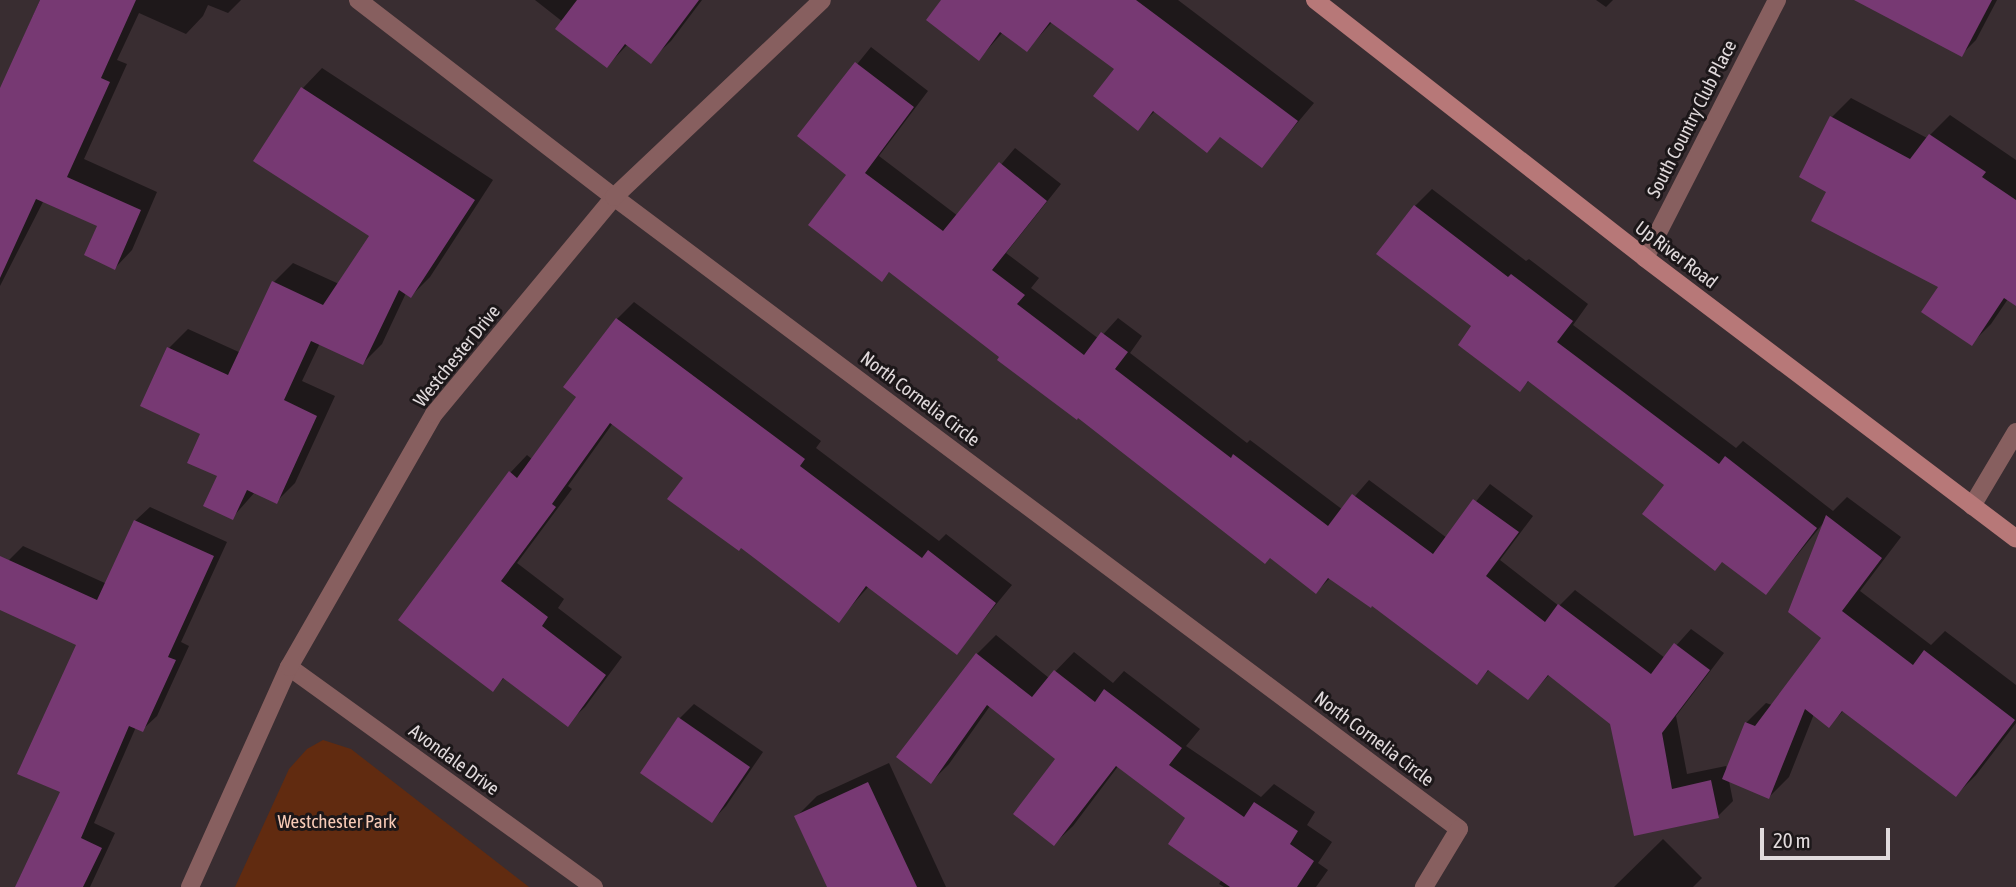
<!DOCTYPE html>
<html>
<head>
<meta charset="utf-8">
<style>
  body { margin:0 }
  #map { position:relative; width:2016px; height:887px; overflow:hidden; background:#392d31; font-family:"Asap Condensed",sans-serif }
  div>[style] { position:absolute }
  .green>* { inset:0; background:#612b10 }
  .shadow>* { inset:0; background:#0007 }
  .building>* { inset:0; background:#773973 }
  .street>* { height:18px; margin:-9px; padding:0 9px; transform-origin:9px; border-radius:9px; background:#875f5f }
  .secondary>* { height:18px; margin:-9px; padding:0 9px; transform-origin:9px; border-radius:9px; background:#b77878 }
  span { translate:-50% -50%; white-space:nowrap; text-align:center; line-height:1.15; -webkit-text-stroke:6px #1c1719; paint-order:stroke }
  .street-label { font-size:19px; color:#e1dadc }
  .park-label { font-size:19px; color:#f7cab6 }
  .scale { position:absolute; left:1760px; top:828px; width:130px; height:32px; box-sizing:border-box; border:4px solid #e1dadc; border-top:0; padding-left:9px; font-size:21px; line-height:24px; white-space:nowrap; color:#e1dadc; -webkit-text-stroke:5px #1c1719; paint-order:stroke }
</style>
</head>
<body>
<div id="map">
  <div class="green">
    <i style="clip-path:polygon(323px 740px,351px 749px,529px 887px,235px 887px,289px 769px,307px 749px)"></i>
  </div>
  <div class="shadow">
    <i style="clip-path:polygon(40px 0,241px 0,228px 13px,208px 5px,203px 16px,186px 34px,139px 13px,117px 60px,127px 64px,84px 159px,157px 192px,132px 250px,115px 268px,99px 225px,44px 200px,0 286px,0 91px)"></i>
    <i style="clip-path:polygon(535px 0,702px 0,671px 41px,650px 61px,628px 44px,607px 66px,563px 22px)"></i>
    <i style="clip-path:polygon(943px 0,1178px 0,1314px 103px,1262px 165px,1221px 136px,1207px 150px,1155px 111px,1138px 128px,1116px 69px,1053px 21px,1027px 50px,1003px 32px,979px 59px)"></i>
    <i style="clip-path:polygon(1596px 0,1613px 0,1606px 7px)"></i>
    <i style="clip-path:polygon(1907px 0,1997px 0,1976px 40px,1962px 54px)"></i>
    <i style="clip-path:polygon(871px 47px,928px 91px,879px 156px,958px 216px,1015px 148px,1061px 184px,1006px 253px,1039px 278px,1031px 288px,1099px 339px,1118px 318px,1142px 336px,1130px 353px,1247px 443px,1250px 440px,1343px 510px,1369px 480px,1447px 538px,1490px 484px,1533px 516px,1500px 560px,1559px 606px,1575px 590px,1665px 658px,1691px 629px,1724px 653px,1676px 716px,1687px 774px,1726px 766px,1727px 770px,1746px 723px,1766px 703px,1772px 705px,1824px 637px,1825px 521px,1766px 593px,1667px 485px,1530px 380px,1520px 389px,1474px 326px,1415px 206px,1432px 189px,1526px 261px,1529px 259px,1588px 304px,1573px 325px,1736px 448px,1743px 441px,1833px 511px,1847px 497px,1901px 537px,1860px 591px,1931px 645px,1945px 631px,2016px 685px,2016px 723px,1976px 775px,1956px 795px,1844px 710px,1829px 726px,1814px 714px,1789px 777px,1769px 797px,1729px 781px,1733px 801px,1718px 816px,1635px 834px,1612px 723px,1549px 675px,1528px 698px,1490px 669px,1476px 683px,1372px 604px,1331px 577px,1316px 592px,890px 271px,882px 280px,849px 175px,799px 136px)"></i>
    <i style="clip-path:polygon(322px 68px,493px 180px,430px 277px,411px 296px,406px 293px,382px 344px,363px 363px,320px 343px,302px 381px,335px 396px,295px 483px,276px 502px,255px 492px,232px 518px,219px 476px,169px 348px,188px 329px,241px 353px,274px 282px,293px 263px,339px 284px,371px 235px,256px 160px,303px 88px)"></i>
    <i style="clip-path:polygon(1851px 98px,1927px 138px,1950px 115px,2016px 160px,2016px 304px,2008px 299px,1991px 324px,1971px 344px,1940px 286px,1829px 191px,1832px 117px)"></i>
    <i style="clip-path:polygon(634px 302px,821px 441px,816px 448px,939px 541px,946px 534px,1012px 585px,957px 652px,869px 586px,839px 620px,685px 477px,613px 423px,568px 486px,572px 489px,517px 563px,564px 599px,558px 608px,622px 657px,585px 707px,567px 724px,505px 677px,493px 689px,400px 620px,510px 473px,527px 455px,533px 460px,578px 396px,617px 319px)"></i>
    <i style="clip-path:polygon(150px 507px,227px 542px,181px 642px,189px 646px,157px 716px,142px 730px,136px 727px,94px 823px,115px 833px,90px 887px,17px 887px,62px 791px,79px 644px,0 608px,0 579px,9px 560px,23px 546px,107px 584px,135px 521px)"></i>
    <i style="clip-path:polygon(996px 635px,1049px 678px,1074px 652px,1113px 683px,1124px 671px,1200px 729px,1186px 746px,1261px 797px,1274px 784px,1315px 812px,1307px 825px,1332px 842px,1318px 863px,1328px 870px,1316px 887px,1224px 887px,1219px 884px,1222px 879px,1188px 818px,1119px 765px,1073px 826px,1054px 844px,1057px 759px,990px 706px,949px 764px,931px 782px,898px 757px,977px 654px)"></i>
    <i style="clip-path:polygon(694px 704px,763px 752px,726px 806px,712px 821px,679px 719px)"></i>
    <i style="clip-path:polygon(889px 763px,946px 887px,829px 887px,797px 816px,817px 796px)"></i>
    <i style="clip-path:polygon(1663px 839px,1702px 878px,1693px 887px,1614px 887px)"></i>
  </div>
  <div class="building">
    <i style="clip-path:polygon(40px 0,136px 0,101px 78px,110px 82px,67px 177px,141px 210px,115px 270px,84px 255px,97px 226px,36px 199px,0 278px,0 88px)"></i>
    <i style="clip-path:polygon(577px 0,699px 0,651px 64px,625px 44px,607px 68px,555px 29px)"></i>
    <i style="clip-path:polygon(941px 0,1136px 0,1298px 121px,1262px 168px,1220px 137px,1207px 153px,1153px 111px,1138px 131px,1093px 96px,1114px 69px,1050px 22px,1027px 52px,1000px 32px,979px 61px,926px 20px)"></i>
    <i style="clip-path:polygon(1854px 0,1992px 0,1962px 57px)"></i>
    <i style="clip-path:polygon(855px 62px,914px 107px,865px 173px,943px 231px,999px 162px,1047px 201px,992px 270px,1025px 295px,1017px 304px,1084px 355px,1101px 332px,1128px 352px,1115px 369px,1231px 458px,1233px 454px,1328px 526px,1352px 494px,1433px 554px,1473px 499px,1519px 532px,1486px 576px,1545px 622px,1558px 604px,1651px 674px,1674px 643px,1710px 670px,1662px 733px,1672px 789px,1711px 780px,1719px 818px,1634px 836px,1610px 724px,1548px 675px,1528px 700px,1488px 670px,1477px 685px,1372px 606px,1371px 608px,1328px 578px,1316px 594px,1270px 558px,1265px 564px,1078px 418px,1077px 420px,997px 360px,999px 357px,889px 272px,882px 282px,808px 225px,846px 175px,797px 136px)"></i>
    <i style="clip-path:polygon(301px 87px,475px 200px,411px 298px,399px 290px,363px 365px,311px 341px,284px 400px,317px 416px,277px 504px,247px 490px,233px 520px,203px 506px,217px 476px,187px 463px,200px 434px,140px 406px,167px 347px,228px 375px,272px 281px,323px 305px,369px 236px,253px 161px)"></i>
    <i style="clip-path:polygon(1830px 116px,1910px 159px,1929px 134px,1986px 172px,1982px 177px,2016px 200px,2016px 306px,2004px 298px,1972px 346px,1921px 312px,1938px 287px,1811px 221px,1826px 192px,1799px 177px)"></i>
    <i style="clip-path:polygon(1414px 205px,1508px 277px,1511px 274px,1573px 321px,1557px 342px,1719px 464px,1725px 456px,1817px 528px,1766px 595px,1722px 562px,1715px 571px,1642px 514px,1664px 485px,1528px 381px,1520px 392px,1458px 345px,1471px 326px,1376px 254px)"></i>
    <i style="clip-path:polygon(616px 318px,805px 459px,800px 466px,922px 558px,928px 550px,996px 603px,957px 655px,866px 586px,839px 623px,741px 548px,739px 551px,667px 499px,683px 478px,610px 423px,552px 504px,556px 507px,501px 581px,548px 617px,542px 626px,606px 675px,568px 727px,503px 678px,493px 692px,398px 620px,509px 471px,517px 478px,576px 397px,563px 387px)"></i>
    <i style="clip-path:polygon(1826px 515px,1882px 558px,1842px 611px,1913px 665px,1924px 650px,2015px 720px,1956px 797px,1842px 711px,1829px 728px,1805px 709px,1769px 799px,1722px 779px,1745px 722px,1755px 726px,1821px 638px,1788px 612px)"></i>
    <i style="clip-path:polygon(134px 520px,214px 556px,168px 657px,176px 660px,143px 732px,129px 726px,81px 838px,102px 848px,83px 887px,15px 887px,60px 792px,17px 774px,76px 645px,0 610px,0 556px,97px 600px)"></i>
    <i style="clip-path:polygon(976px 653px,1032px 697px,1054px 670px,1095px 702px,1104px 689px,1182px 748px,1169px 765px,1244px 817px,1254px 802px,1298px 831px,1290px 844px,1314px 861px,1297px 887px,1230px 887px,1168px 844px,1185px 818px,1116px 766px,1054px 846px,1013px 814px,1055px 759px,987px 705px,931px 784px,896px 757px)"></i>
    <i style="clip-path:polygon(678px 717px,750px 767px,712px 823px,640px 773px)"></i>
    <i style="clip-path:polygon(868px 782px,917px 887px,827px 887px,794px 816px)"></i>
  </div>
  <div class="street">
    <i style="left:358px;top:0;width:323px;rotate:37.6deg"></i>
    <i style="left:614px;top:197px;width:1055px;rotate:36.79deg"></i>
    <i style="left:1459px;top:829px;width:68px;rotate:121.1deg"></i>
    <i style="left:1645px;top:258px;width:290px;rotate:-62.9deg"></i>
    <i style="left:1972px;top:506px;width:86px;rotate:-59.3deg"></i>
    <i style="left:289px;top:667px;width:376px;rotate:35.8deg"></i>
    <i style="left:190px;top:887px;width:241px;rotate:-65.8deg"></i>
    <i style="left:289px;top:667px;width:292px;rotate:-60.2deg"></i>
    <i style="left:434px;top:414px;width:282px;rotate:-50.3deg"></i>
    <i style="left:614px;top:197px;width:286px;rotate:-43.4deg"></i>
  </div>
  <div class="secondary">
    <i style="left:1315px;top:0;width:419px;rotate:38deg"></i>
    <i style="left:1645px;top:258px;width:465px;rotate:37.1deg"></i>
  </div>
  <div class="street-label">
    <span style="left:1692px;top:119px;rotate:-63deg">South Country Club Place</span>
    <span style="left:1676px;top:255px;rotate:37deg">Up River Road</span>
    <span style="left:457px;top:356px;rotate:-51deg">Westchester Drive</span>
    <span style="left:920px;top:399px;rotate:37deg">North Cornelia Circle</span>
    <span style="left:1374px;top:739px;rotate:37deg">North Cornelia Circle</span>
    <span style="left:454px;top:760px;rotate:36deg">Avondale Drive</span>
  </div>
  <div class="park-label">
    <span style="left:337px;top:822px">Westchester Park</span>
  </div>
  <div class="scale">20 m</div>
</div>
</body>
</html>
